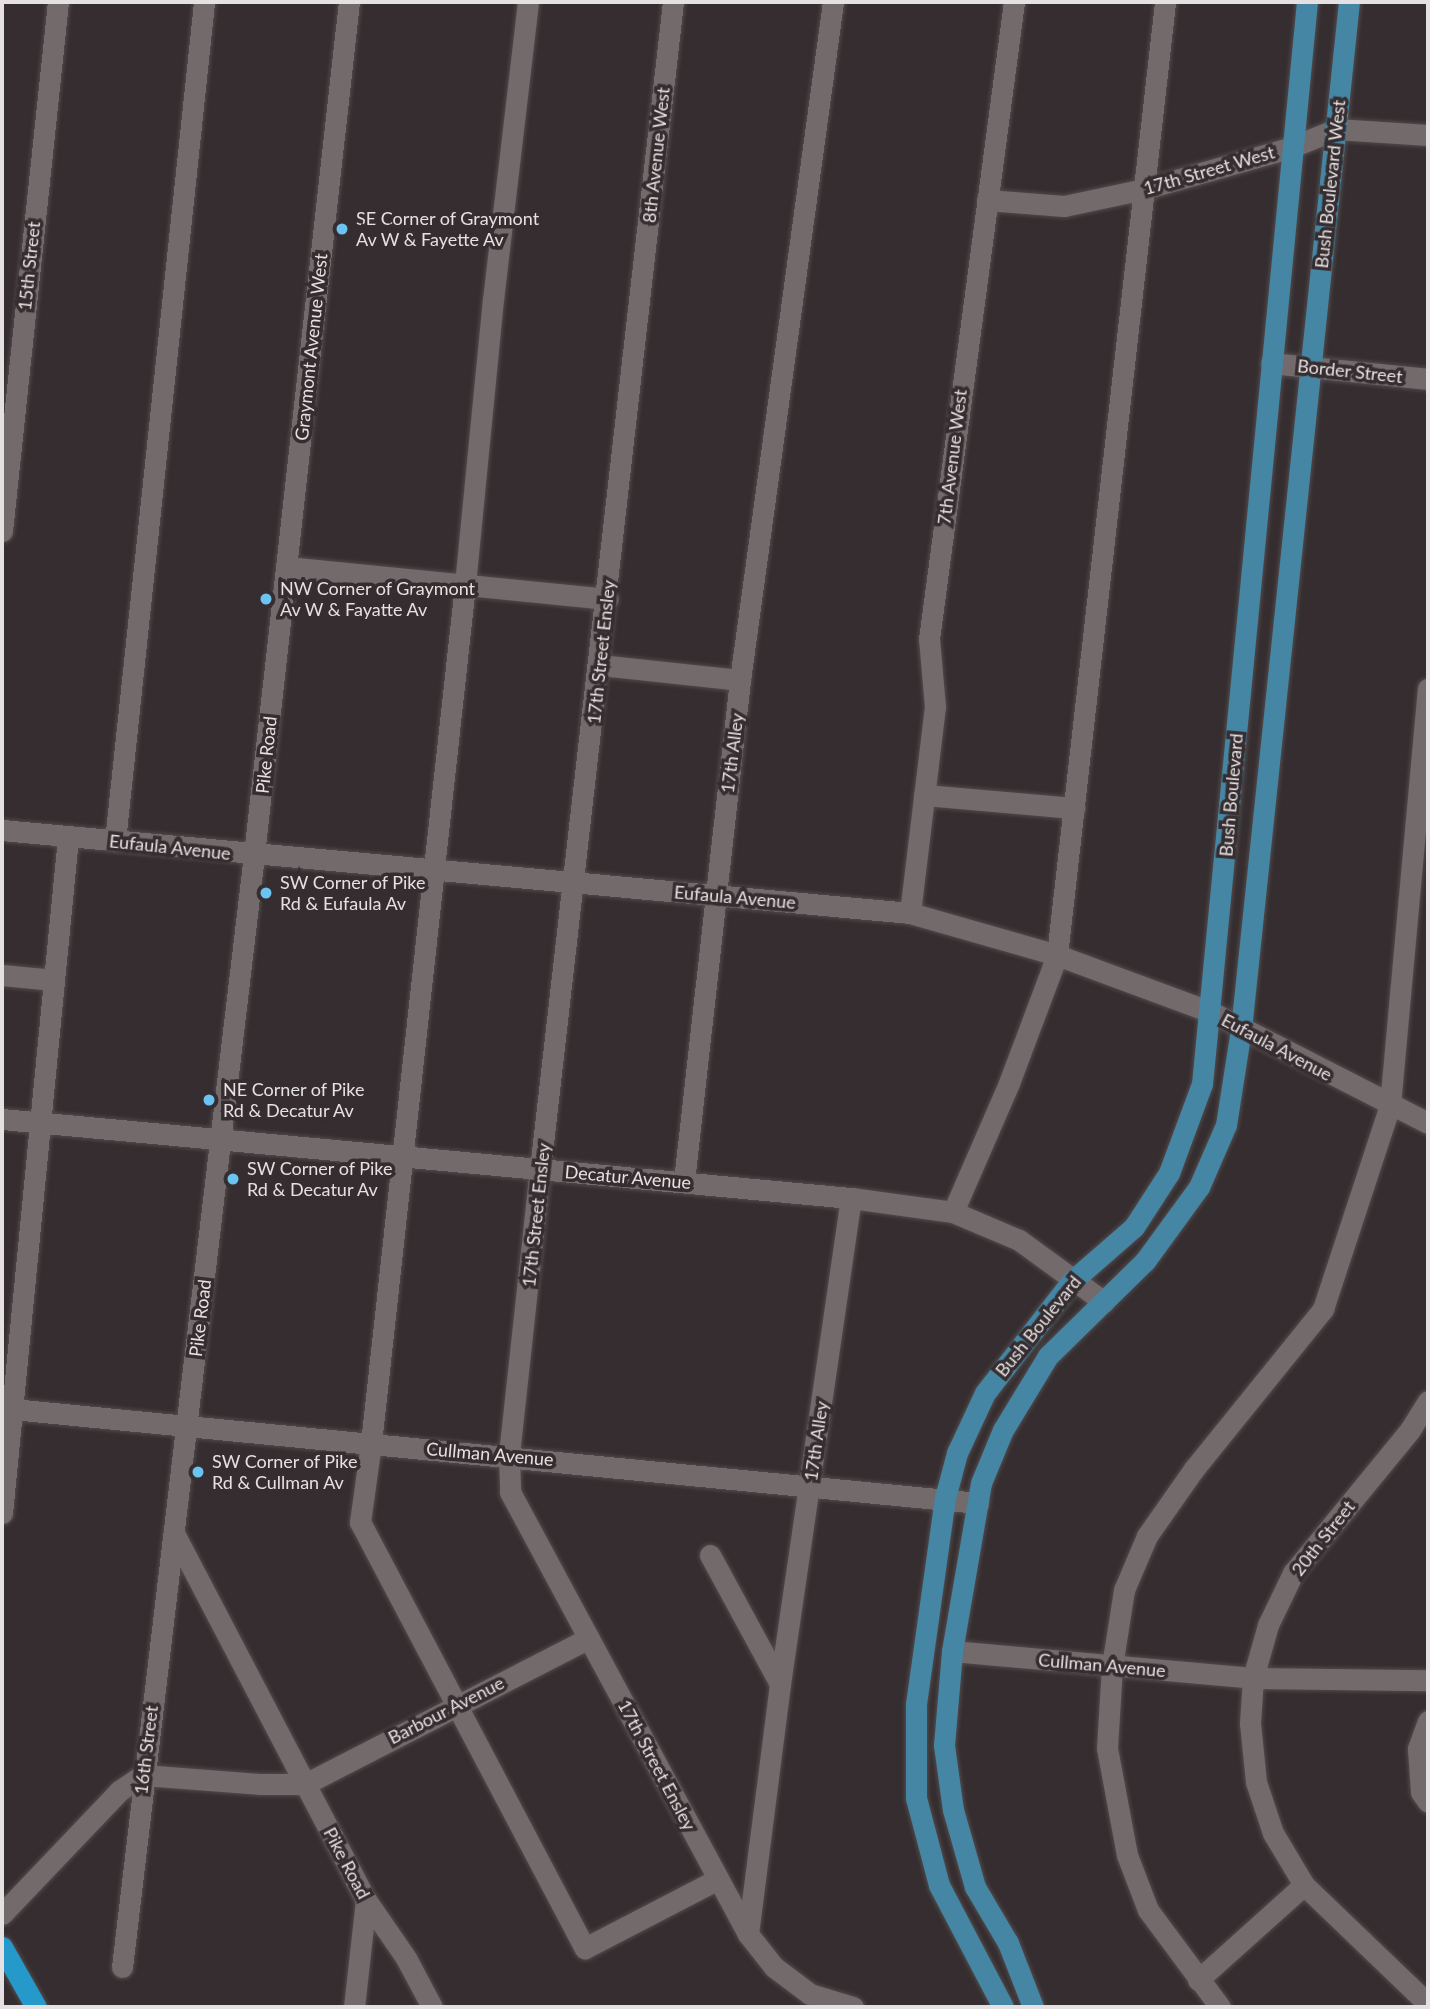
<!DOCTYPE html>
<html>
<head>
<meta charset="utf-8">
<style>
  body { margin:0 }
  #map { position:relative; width:1430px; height:2009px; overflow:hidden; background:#352d2f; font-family:Lato,sans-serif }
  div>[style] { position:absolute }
  .roads { filter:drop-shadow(0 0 2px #514b4c) drop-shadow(0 0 2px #514b4c) }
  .minor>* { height:21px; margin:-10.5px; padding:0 10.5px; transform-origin:10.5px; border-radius:10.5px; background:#736a6c }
  .major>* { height:21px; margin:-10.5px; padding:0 10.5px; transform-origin:10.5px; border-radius:10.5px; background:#4586a5 }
  .highway>* { height:21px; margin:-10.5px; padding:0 10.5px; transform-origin:10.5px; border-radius:10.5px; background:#2699cb }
  .dots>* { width:19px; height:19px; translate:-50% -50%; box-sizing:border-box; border:4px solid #352d2f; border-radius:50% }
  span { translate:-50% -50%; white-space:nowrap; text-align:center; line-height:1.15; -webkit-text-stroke:7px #352d2f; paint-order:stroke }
  .street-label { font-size:18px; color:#e5e0e1 }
  .poi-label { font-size:18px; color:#e5e0e1 }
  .left { translate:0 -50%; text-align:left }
  .frame { position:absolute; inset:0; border:4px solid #e5e0e1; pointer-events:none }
</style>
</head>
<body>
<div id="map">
  <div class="roads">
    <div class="minor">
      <i style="left:528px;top:2px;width:299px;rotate:96.7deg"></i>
      <i style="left:493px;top:299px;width:287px;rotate:95.6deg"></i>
      <i style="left:465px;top:585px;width:863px;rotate:96.25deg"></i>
      <i style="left:371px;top:1443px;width:80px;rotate:97.9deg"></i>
      <i style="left:360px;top:1522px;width:482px;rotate:62.2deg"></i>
      <i style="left:585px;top:1948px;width:150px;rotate:-27.4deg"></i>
      <i style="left:673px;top:2px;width:1175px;rotate:96.5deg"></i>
      <i style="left:540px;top:1169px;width:289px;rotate:96.2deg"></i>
      <i style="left:509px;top:1456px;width:36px;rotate:88deg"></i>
      <i style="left:510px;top:1492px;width:502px;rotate:61.7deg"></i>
      <i style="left:748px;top:1934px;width:42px;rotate:51.8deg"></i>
      <i style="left:774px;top:1967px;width:45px;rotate:36.9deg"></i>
      <i style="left:810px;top:1994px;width:45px;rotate:16.8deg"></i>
      <i style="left:987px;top:200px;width:77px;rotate:4.5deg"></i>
      <i style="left:1064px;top:206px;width:82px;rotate:-12deg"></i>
      <i style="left:1144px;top:189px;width:154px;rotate:-15.8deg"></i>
      <i style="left:1292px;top:147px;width:48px;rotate:-22.2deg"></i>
      <i style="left:1336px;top:129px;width:92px;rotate:3.7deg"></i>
      <i style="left:1271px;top:363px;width:158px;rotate:5.8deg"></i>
      <i style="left:2px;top:531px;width:532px;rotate:-83.96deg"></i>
      <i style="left:287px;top:567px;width:322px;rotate:5.7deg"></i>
      <i style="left:600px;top:665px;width:141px;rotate:6.1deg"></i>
      <i style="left:924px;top:795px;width:151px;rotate:5deg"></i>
      <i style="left:2px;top:830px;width:912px;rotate:5.22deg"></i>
      <i style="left:910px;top:913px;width:153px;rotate:15.9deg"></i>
      <i style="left:1057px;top:955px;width:164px;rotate:20.3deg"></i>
      <i style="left:1211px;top:1012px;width:244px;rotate:27.1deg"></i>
      <i style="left:115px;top:841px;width:844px;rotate:-83.94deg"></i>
      <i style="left:910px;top:913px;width:208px;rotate:-83.1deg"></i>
      <i style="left:935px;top:707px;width:68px;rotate:-95deg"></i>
      <i style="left:929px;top:639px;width:643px;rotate:-82.4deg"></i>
      <i style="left:2px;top:975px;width:52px;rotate:5.5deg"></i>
      <i style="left:2px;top:1119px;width:853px;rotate:5.32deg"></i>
      <i style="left:851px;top:1198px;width:103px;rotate:7.8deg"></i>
      <i style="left:953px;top:1212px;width:72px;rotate:23deg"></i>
      <i style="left:1019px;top:1240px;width:105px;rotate:36.1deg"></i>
      <i style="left:684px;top:1181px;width:504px;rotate:-83.62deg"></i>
      <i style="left:740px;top:680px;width:684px;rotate:-82.19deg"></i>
      <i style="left:953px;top:1212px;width:141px;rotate:-66.5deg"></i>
      <i style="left:1009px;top:1083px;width:137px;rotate:-69.4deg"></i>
      <i style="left:1057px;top:955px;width:959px;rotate:-83.53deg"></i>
      <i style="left:1428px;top:1401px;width:34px;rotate:122deg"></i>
      <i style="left:1410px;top:1430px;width:185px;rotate:129.3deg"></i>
      <i style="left:1293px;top:1573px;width:58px;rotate:115.7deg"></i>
      <i style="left:1268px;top:1625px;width:55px;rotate:105.8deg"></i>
      <i style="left:1253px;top:1678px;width:45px;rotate:93.8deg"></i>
      <i style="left:1250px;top:1723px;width:59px;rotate:84.2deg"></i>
      <i style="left:1256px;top:1782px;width:54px;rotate:71.6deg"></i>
      <i style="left:1273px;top:1833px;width:61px;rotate:59.2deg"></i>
      <i style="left:1304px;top:1885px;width:172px;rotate:43.8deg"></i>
      <i style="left:2px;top:1408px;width:981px;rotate:5.56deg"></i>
      <i style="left:2px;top:1513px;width:679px;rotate:-84.42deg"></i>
      <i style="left:175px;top:1535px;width:412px;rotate:62.4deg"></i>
      <i style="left:366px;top:1900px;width:70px;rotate:55.4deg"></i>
      <i style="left:406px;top:1958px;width:55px;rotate:62deg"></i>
      <i style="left:710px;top:1555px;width:147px;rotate:61.5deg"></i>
      <i style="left:780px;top:1684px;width:252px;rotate:97.3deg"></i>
      <i style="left:952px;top:1651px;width:302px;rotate:5.1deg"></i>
      <i style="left:1253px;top:1678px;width:175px;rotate:0.7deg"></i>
      <i style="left:780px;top:1684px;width:491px;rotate:-81.7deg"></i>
      <i style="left:1428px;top:1721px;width:30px;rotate:110deg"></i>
      <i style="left:1418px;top:1749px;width:43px;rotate:86deg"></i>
      <i style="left:1421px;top:1792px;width:12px;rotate:55deg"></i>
      <i style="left:2px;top:1914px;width:170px;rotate:-46.4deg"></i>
      <i style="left:119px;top:1791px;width:29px;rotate:-34deg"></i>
      <i style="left:143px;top:1775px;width:116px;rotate:4.4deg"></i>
      <i style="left:259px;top:1784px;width:46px"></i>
      <i style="left:305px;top:1784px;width:319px;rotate:-27.2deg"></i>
      <i style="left:122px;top:1967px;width:1120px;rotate:-83.23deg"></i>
      <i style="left:254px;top:855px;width:858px;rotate:-83.65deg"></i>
      <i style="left:1198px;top:1980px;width:142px;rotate:-41.9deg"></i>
      <i style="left:354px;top:2007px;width:108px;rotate:-83.6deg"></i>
      <i style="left:1220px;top:2007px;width:121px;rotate:-126.6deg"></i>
      <i style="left:1148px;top:1910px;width:59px;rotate:-110.9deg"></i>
      <i style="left:1127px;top:1855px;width:109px;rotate:-100.6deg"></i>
      <i style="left:1107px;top:1748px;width:82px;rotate:-86.5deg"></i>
      <i style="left:1112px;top:1666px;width:77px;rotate:-81deg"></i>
      <i style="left:1124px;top:1590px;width:59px;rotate:-66.9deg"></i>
      <i style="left:1147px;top:1536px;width:82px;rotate:-55deg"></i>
      <i style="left:1194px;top:1469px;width:206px;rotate:-51.1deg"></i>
      <i style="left:1323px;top:1309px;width:215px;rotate:-71.8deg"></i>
      <i style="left:1390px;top:1105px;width:418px;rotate:-84.8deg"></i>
    </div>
    <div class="major">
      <i style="left:1003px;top:2007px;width:138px;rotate:-117.7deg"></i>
      <i style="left:939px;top:1885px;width:90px;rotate:-104.8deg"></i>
      <i style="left:916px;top:1798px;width:94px;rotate:-90deg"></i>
      <i style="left:916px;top:1704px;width:208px;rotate:-82deg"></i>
      <i style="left:945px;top:1498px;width:47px;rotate:-75.1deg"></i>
      <i style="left:957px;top:1453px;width:66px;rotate:-65deg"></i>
      <i style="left:985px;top:1393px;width:142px;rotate:-52.2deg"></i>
      <i style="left:1072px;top:1281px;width:82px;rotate:-41.1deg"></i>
      <i style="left:1134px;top:1227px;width:64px;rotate:-57.1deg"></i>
      <i style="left:1169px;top:1173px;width:95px;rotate:-69.7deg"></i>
      <i style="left:1202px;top:1084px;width:1087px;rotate:-84.46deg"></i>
      <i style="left:1033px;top:2007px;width:69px;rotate:-111.3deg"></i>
      <i style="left:1008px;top:1943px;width:65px;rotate:-120.5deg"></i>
      <i style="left:975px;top:1887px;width:80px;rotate:-105.9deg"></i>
      <i style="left:953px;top:1810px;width:66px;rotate:-97.9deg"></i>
      <i style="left:944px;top:1745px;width:94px;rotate:-85.1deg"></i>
      <i style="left:952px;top:1651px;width:170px;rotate:-80.2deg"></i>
      <i style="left:981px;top:1483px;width:57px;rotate:-67.5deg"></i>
      <i style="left:1003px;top:1430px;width:87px;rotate:-58.7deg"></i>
      <i style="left:1048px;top:1356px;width:136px;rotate:-44.4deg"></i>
      <i style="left:1145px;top:1261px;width:92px;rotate:-53.9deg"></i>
      <i style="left:1199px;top:1187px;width:68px;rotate:-66.5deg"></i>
      <i style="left:1226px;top:1125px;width:97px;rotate:-81.1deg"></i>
      <i style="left:1241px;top:1029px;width:1033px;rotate:-84deg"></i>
    </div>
    <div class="highway">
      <i style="left:2px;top:1947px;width:69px;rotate:60.5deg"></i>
    </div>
  </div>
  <div class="dots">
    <i style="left:342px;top:229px;background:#6ac3f1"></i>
    <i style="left:266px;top:599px;background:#6ac3f1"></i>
    <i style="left:266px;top:893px;background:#6ac3f1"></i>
    <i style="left:209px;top:1100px;background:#6ac3f1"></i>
    <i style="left:233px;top:1179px;background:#6ac3f1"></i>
    <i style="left:198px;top:1472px;background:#6ac3f1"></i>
  </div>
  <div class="street-label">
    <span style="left:656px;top:155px;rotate:-84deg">8th Avenue West</span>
    <span style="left:1209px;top:170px;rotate:-16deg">17th Street West</span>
    <span style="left:1330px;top:184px;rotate:-84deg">Bush Boulevard West</span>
    <span style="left:29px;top:266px;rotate:-84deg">15th Street</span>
    <span style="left:311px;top:347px;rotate:-84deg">Graymont Avenue West</span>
    <span style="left:1350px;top:371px;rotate:6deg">Border Street</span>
    <span style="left:952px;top:457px;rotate:-83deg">7th Avenue West</span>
    <span style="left:601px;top:652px;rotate:-84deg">17th Street Ensley</span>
    <span style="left:732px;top:753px;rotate:-83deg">17th Alley</span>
    <span style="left:266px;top:755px;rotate:-84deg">Pike Road</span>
    <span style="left:1231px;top:795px;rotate:-85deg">Bush Boulevard</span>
    <span style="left:170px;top:847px;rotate:6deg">Eufaula Avenue</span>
    <span style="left:735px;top:897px;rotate:5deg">Eufaula Avenue</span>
    <span style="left:1277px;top:1047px;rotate:28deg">Eufaula Avenue</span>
    <span style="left:628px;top:1177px;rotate:5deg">Decatur Avenue</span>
    <span style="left:536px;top:1215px;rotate:-84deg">17th Street Ensley</span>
    <span style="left:200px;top:1318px;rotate:-83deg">Pike Road</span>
    <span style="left:1038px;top:1326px;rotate:-51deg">Bush Boulevard</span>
    <span style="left:816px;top:1441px;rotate:-82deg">17th Alley</span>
    <span style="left:490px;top:1454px;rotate:5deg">Cullman Avenue</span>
    <span style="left:1323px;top:1538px;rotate:-52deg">20th Street</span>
    <span style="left:1102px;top:1665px;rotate:5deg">Cullman Avenue</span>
    <span style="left:446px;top:1710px;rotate:-27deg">Barbour Avenue</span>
    <span style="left:146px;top:1750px;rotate:-83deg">16th Street</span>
    <span style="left:657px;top:1765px;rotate:62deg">17th Street Ensley</span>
    <span style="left:347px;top:1863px;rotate:62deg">Pike Road</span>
  </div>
  <div class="poi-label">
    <span class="left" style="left:356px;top:229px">SE Corner of Graymont<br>Av W &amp; Fayette Av</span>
    <span class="left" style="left:280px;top:599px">NW Corner of Graymont<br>Av W &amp; Fayatte Av</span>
    <span class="left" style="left:280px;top:893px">SW Corner of Pike<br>Rd &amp; Eufaula Av</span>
    <span class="left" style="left:223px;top:1100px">NE Corner of Pike<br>Rd &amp; Decatur Av</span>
    <span class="left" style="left:247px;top:1179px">SW Corner of Pike<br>Rd &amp; Decatur Av</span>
    <span class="left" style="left:212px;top:1472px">SW Corner of Pike<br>Rd &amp; Cullman Av</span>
  </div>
  <div class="frame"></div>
</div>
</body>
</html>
